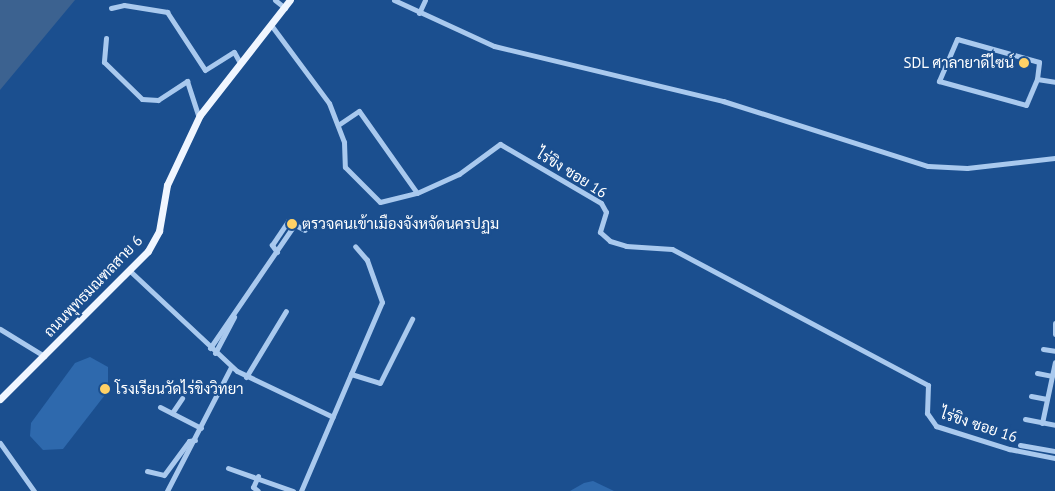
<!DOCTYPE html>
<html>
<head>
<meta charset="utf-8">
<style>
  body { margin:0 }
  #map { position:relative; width:1055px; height:491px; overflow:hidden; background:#1b4f8f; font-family:"PT Sans",Sarabun,sans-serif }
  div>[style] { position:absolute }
  .green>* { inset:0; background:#2e69ad }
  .water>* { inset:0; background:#3c6290 }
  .minor>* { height:5px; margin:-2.5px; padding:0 2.5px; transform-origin:2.5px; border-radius:2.5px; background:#a9c9ee }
  .major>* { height:7px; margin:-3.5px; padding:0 3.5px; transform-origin:3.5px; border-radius:3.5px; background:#f0f6ff }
  .dots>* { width:14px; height:14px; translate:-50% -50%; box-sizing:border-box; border:2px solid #1b4f8f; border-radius:50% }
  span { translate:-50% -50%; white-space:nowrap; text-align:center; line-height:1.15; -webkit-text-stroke:4px #1b4f8f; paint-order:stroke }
  .poi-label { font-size:15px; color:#fff }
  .right { translate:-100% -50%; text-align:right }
  .left { translate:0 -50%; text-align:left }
  .street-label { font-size:15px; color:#fff }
</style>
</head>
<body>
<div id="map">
  <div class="green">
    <i style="clip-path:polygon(90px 357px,108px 367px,108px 391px,63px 449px,43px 450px,30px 436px,31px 423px,75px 363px)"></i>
    <i style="clip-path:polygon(593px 481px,614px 491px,570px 491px,584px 483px)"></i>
  </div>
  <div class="water">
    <i style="clip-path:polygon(0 0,75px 0,0 90px)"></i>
  </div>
  <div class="minor">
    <i style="left:275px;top:0;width:13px;rotate:39deg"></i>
    <i style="left:394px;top:0;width:110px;rotate:24.7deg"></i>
    <i style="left:494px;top:46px;width:236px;rotate:13.5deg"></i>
    <i style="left:723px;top:101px;width:215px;rotate:17.6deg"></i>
    <i style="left:928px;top:166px;width:39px;rotate:3deg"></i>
    <i style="left:967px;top:168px;width:89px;rotate:-6.5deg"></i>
    <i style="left:111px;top:8px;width:13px;rotate:-13deg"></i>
    <i style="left:124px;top:5px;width:44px;rotate:9.2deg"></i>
    <i style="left:167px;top:12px;width:69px;rotate:56.8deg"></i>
    <i style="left:205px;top:70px;width:34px;rotate:-32deg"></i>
    <i style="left:234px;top:52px;width:10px;rotate:61deg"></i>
    <i style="left:419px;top:13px;width:14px;rotate:-65deg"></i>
    <i style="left:271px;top:25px;width:97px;rotate:53.4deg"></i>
    <i style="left:329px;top:103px;width:42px;rotate:69deg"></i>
    <i style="left:344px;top:142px;width:25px;rotate:88deg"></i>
    <i style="left:345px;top:167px;width:49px;rotate:45deg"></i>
    <i style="left:380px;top:202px;width:38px;rotate:-14deg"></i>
    <i style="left:417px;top:193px;width:46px;rotate:-24.3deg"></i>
    <i style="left:459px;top:174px;width:51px;rotate:-36.2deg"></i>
    <i style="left:500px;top:144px;width:117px;rotate:30.3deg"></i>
    <i style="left:601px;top:203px;width:10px;rotate:61deg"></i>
    <i style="left:606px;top:212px;width:21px;rotate:107deg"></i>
    <i style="left:600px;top:232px;width:13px;rotate:42deg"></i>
    <i style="left:610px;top:241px;width:17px;rotate:17deg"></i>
    <i style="left:626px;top:246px;width:46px;rotate:3.7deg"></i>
    <i style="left:672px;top:249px;width:290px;rotate:28deg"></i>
    <i style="left:928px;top:385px;width:28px;rotate:92deg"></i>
    <i style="left:927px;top:413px;width:16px;rotate:55deg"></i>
    <i style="left:936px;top:426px;width:77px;rotate:17.5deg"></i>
    <i style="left:1009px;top:449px;width:47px;rotate:11.1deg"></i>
    <i style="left:106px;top:38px;width:24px;rotate:95deg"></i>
    <i style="left:104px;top:62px;width:53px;rotate:44.2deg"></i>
    <i style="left:142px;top:99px;width:16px;rotate:4deg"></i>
    <i style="left:158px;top:100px;width:35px;rotate:-33deg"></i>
    <i style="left:187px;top:81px;width:38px;rotate:72deg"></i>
    <i style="left:1037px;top:79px;width:17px;rotate:-83deg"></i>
    <i style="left:1039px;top:62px;width:85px;rotate:-164.3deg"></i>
    <i style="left:957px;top:39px;width:46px;rotate:113.2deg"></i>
    <i style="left:939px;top:81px;width:90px;rotate:15.4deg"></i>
    <i style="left:1026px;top:105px;width:28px;rotate:-67deg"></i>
    <i style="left:1037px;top:79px;width:18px;rotate:9deg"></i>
    <i style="left:338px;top:125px;width:25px;rotate:-34deg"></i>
    <i style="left:359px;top:111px;width:100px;rotate:54.7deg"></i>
    <i style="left:277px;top:252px;width:9px;rotate:-126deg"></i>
    <i style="left:272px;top:245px;width:29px;rotate:-56deg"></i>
    <i style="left:288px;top:221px;width:19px;rotate:28deg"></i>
    <i style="left:130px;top:271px;width:146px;rotate:43.1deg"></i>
    <i style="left:237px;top:371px;width:106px;rotate:25.6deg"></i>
    <i style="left:1055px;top:323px;width:11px;rotate:90deg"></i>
    <i style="left:0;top:329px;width:52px;rotate:31.5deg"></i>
    <i style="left:210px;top:348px;width:150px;rotate:-55.6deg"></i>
    <i style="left:1043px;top:349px;width:12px;rotate:9deg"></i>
    <i style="left:215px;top:353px;width:41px;rotate:-62.2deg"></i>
    <i style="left:1037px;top:373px;width:15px;rotate:11deg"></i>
    <i style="left:351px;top:374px;width:78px;rotate:-66.7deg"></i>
    <i style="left:382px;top:302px;width:45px;rotate:-109.7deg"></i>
    <i style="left:367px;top:260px;width:18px;rotate:-131deg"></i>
    <i style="left:246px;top:377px;width:77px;rotate:-58.8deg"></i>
    <i style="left:1031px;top:396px;width:16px;rotate:11deg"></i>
    <i style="left:160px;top:407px;width:46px;rotate:27.1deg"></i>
    <i style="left:172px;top:413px;width:18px;rotate:-56deg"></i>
    <i style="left:1025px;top:419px;width:31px;rotate:11deg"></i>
    <i style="left:1042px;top:423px;width:62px;rotate:-78deg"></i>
    <i style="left:0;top:443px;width:59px;rotate:54.7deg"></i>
    <i style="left:1020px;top:445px;width:36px;rotate:10deg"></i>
    <i style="left:228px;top:468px;width:69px;rotate:19.5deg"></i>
    <i style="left:147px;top:471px;width:17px;rotate:13deg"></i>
    <i style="left:164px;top:475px;width:42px;rotate:-53.7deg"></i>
    <i style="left:189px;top:441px;width:6px;rotate:-9deg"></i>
    <i style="left:258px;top:476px;width:12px;rotate:114deg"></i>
    <i style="left:253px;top:487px;width:6px;rotate:39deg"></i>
    <i style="left:167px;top:491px;width:140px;rotate:-62.7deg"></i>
    <i style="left:301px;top:491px;width:127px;rotate:-66.9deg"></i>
    <i style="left:351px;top:374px;width:30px;rotate:17deg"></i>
    <i style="left:380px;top:383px;width:72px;rotate:-63.4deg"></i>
  </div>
  <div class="major">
    <i style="left:0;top:399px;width:209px;rotate:-45deg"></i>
    <i style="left:148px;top:251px;width:23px;rotate:-61deg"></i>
    <i style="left:159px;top:231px;width:47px;rotate:-80.1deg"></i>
    <i style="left:167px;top:185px;width:77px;rotate:-64.8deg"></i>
    <i style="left:200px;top:115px;width:146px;rotate:-52deg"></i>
  </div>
  <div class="dots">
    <i style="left:1024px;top:63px;background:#ffd166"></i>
    <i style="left:292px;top:224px;background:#ffd166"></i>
    <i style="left:105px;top:389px;background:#ffd166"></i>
  </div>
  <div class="poi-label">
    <span class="right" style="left:1014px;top:63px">SDL ศาลายาดีไซน์</span>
    <span class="left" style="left:302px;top:224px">ตรวจคนเข้าเมืองจังหจัดนครปฏม</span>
    <span class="left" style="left:115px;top:389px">โรงเรียนวัดไร่ขิงวิทยา</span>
  </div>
  <div class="street-label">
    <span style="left:572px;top:173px;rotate:32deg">ไร่ขิง ซอย 16</span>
    <span style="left:93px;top:286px;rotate:-46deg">ถนนพุทธมณฑลสาย 6</span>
    <span style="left:979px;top:425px;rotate:18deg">ไร่ขิง ซอย 16</span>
  </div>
</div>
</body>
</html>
